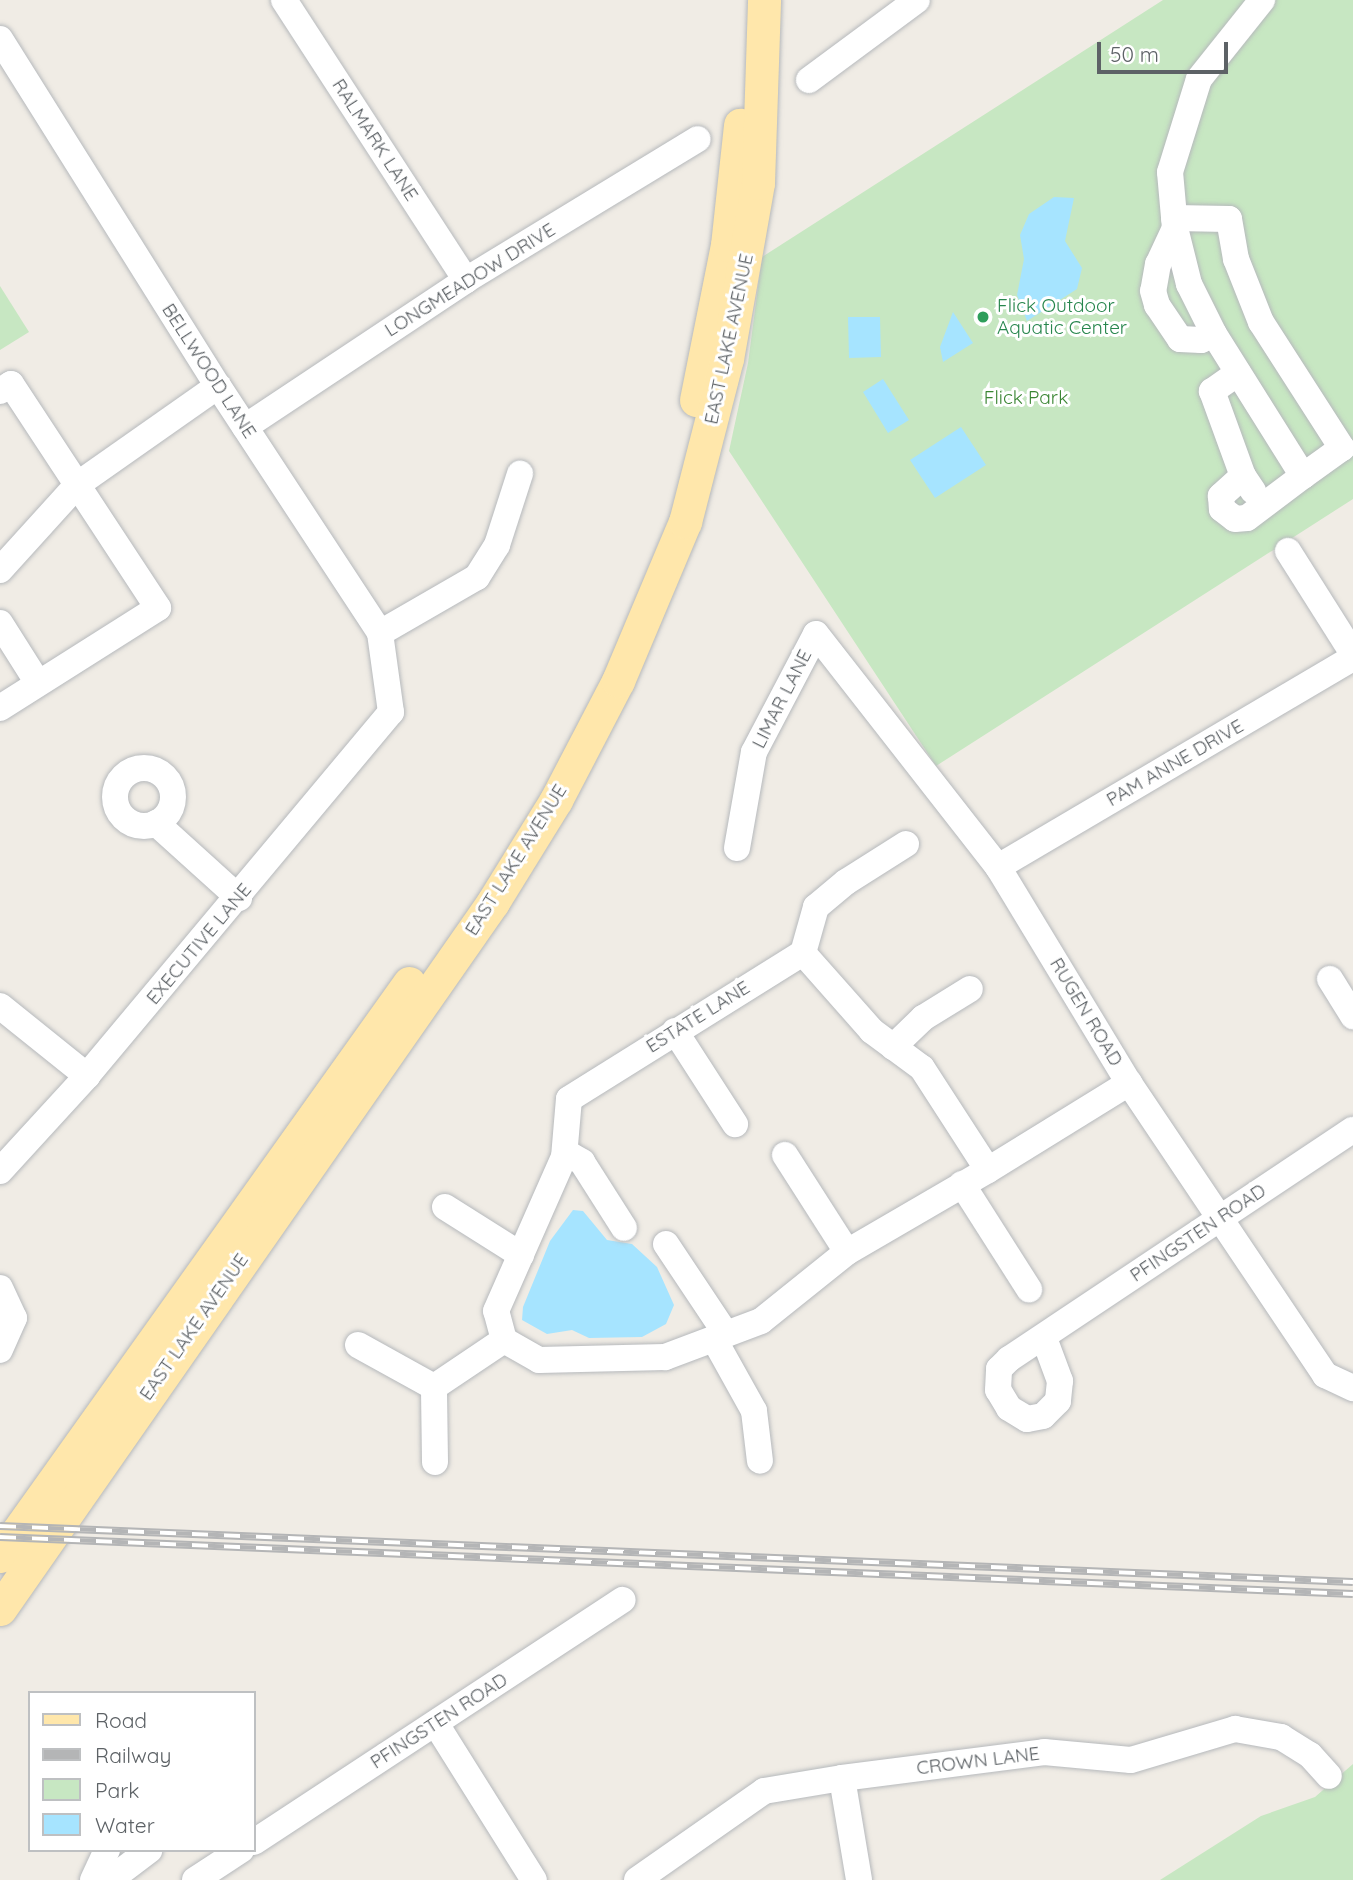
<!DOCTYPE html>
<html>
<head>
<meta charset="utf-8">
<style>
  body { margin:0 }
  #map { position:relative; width:1353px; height:1880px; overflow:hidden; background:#f0ece5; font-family:Quicksand,sans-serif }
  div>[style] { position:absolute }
  .green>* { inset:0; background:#c7e7c2 }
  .water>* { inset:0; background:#a6e4ff }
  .roads { filter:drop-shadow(0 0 2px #b6b9bc) drop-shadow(0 0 2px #b6b9bc) }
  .minor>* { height:26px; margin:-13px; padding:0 13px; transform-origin:13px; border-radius:13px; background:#fff }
  .minor>.ring { margin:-13px; padding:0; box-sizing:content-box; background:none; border:26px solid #fff; border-radius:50% }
  .major>* { height:33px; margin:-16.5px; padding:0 16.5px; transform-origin:16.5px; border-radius:16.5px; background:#ffe7ab }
  .rail>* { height:8px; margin-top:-4px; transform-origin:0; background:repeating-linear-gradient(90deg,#fff 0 16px,#b4b5b6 0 32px); box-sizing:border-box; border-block:2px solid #b4b5b6 }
  .dots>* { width:19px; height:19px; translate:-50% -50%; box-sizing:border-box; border:4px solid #fff; border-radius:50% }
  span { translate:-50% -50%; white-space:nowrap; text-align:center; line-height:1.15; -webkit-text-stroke:6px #fff; paint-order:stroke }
  .street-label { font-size:19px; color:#5d6266 }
  .leisure-label { font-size:19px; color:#27864d }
  .left { translate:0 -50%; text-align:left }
  .park-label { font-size:19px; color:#3b8634 }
  .legend { position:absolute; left:28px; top:1691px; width:228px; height:161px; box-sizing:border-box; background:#fff; border:2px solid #bec0c2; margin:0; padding:9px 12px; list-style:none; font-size:21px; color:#5d6266 }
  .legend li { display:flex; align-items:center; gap:14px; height:35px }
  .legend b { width:35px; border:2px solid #bec0c2 }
  .scale { position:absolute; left:1097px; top:42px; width:131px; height:32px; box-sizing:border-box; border:4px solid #5d6266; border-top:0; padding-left:9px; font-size:21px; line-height:24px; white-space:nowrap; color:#5d6266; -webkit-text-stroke:5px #fff; paint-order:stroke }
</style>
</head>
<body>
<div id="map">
  <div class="green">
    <i style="clip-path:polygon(1163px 0,1353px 0,1353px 499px,936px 766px,729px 451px,748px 363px,762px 257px)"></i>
    <i style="clip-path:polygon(0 286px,29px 332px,0 350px)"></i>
    <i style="clip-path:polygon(1353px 1764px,1353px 1880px,1160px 1880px,1261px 1816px,1315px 1797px)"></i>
  </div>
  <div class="water">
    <i style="clip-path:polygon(1054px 197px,1074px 198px,1065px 241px,1082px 268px,1077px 289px,1027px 321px,1017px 295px,1024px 259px,1020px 235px,1029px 214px)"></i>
    <i style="clip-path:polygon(953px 312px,973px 343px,943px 362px,940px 347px)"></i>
    <i style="clip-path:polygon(848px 317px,880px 317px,881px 357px,849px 358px)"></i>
    <i style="clip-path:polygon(883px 379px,909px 420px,888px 433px,863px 392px)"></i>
    <i style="clip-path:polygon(961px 427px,986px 465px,935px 498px,910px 460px)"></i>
    <i style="clip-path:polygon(573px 1210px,583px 1211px,607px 1240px,632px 1244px,657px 1267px,674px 1305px,666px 1324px,642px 1337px,589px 1338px,572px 1330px,547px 1334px,522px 1320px,523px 1307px,550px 1241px)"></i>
  </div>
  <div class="roads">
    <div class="minor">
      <i style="left:284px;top:0;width:334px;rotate:57deg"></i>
      <i style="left:0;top:39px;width:410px;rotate:57.9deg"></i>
      <i style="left:218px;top:386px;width:295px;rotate:56.7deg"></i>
      <i style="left:380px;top:633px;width:80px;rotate:82.1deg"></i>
      <i style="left:391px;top:712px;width:474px;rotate:129.9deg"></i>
      <i style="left:87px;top:1076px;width:129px;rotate:132.5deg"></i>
      <i style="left:809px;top:80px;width:134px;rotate:-36.5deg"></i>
      <i style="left:1174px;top:218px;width:55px;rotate:1deg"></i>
      <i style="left:1229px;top:219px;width:41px;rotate:80.1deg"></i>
      <i style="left:1236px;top:259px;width:68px;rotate:68.4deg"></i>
      <i style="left:1261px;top:322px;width:150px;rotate:57.3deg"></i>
      <i style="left:1342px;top:448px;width:48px;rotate:144.3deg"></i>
      <i style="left:1175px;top:228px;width:40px;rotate:115deg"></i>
      <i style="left:1158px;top:264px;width:27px;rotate:100deg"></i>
      <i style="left:1153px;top:291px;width:15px;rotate:74deg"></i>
      <i style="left:1157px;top:305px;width:41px;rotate:55.9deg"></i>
      <i style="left:1180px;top:339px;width:21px;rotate:3deg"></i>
      <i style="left:1201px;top:340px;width:14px;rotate:-25deg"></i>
      <i style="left:1238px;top:373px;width:32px;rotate:145deg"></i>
      <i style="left:1212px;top:391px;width:90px;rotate:70deg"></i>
      <i style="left:1243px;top:476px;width:18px;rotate:56deg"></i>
      <i style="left:0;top:391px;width:13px;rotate:-32deg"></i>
      <i style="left:11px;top:384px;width:268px;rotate:56.7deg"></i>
      <i style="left:158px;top:608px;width:187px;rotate:147.7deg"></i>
      <i style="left:245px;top:427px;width:265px;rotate:-33.6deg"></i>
      <i style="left:466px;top:280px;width:271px;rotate:-31.3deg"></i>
      <i style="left:1243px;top:476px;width:30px;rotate:138deg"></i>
      <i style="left:1221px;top:496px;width:13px;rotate:86deg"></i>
      <i style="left:1222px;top:509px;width:16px;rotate:38deg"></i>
      <i style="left:1235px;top:519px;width:12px;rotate:-5deg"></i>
      <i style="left:1247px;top:518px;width:70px;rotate:-36.9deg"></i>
      <i style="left:1303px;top:476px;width:168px;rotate:-122.1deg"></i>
      <i style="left:1214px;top:334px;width:56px;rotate:-116.6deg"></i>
      <i style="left:1189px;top:284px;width:58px;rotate:-104deg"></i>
      <i style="left:1175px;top:228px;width:56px;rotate:-95.1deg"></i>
      <i style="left:1170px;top:172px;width:97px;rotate:-72.7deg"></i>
      <i style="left:1199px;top:79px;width:101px;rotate:-51.4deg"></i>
      <i style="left:1288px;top:551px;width:122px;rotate:57.7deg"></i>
      <i style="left:0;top:570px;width:115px;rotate:-47.8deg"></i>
      <i style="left:77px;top:485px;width:172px;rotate:-35.1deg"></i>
      <i style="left:0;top:623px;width:71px;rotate:57.7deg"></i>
      <i style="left:380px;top:633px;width:112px;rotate:-30deg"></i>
      <i style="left:477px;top:577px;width:38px;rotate:-58deg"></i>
      <i style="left:497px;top:545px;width:75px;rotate:-72.1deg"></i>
      <i class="ring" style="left:115px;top:768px;width:32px;height:32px"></i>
      <i style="left:156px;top:823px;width:112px;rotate:42.1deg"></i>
      <i style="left:737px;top:848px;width:97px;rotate:-80deg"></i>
      <i style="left:754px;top:752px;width:133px;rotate:-62.3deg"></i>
      <i style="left:816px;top:634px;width:296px;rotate:52deg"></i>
      <i style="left:998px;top:867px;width:253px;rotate:58.8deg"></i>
      <i style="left:1129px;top:1083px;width:352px;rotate:56.1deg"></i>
      <i style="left:1325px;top:1375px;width:31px;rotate:25deg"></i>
      <i style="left:998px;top:867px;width:412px;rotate:-30.5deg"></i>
      <i style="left:803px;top:953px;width:104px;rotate:48.5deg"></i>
      <i style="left:872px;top:1031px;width:62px;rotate:36.5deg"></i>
      <i style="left:922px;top:1068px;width:121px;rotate:57.1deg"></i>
      <i style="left:988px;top:1170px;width:163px;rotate:149.8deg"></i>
      <i style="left:847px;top:1252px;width:110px;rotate:141.3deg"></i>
      <i style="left:761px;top:1321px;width:103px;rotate:159.4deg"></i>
      <i style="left:665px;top:1357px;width:126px;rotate:178.6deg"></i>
      <i style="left:539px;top:1360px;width:40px;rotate:-150.3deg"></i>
      <i style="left:504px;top:1340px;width:30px;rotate:-105deg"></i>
      <i style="left:496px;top:1311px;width:168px;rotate:-66.2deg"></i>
      <i style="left:564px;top:1157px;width:58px;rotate:-85.1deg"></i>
      <i style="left:569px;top:1099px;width:276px;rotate:-32deg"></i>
      <i style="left:803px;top:953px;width:48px;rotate:-74.2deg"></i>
      <i style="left:816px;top:907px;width:39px;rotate:-40deg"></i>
      <i style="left:846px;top:882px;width:71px;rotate:-32.3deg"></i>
      <i style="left:1330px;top:979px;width:44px;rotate:58.1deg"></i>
      <i style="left:0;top:1006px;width:112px;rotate:38.8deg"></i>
      <i style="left:675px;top:1031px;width:111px;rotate:57.2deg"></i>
      <i style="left:893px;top:1047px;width:42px;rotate:-44deg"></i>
      <i style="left:923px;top:1018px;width:55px;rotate:-31.7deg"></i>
      <i style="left:565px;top:1152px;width:20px;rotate:30deg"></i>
      <i style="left:582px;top:1162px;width:78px;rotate:57.5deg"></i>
      <i style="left:785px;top:1155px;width:115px;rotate:57.4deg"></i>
      <i style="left:988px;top:1170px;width:166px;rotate:-31.7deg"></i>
      <i style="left:962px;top:1184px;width:125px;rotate:57.5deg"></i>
      <i style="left:445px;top:1207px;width:90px;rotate:32.3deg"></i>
      <i style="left:666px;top:1244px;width:108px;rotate:56.3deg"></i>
      <i style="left:0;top:1288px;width:33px;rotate:65deg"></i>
      <i style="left:14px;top:1318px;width:35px;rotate:114deg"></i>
      <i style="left:1044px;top:1338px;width:46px;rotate:69.6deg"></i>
      <i style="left:1060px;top:1381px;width:20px;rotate:96deg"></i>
      <i style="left:1058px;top:1401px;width:21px;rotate:135deg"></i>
      <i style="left:1043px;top:1416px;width:16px;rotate:169deg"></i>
      <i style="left:1027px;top:1419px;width:21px;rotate:-149deg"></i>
      <i style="left:1009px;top:1408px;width:21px;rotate:-121deg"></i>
      <i style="left:998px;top:1390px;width:21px;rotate:-87deg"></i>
      <i style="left:999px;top:1369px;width:14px;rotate:-45deg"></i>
      <i style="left:1009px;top:1359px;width:413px;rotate:-33.7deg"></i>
      <i style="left:714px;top:1339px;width:82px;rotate:60.9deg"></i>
      <i style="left:754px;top:1411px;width:50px;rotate:83.2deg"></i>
      <i style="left:358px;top:1345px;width:87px;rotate:28.9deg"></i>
      <i style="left:435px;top:1462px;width:75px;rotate:-90.8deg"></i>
      <i style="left:434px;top:1387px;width:84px;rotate:-33.9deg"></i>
      <i style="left:436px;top:1724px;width:184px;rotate:57.9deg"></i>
      <i style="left:842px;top:1778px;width:103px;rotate:80.5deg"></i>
      <i style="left:254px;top:1842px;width:441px;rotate:-33.3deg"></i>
      <i style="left:93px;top:1880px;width:33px;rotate:-65deg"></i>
      <i style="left:96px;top:1880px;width:24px;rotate:-17deg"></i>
      <i style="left:119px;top:1873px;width:38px;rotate:-37deg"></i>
      <i style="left:195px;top:1880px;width:55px;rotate:-33.1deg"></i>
      <i style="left:637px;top:1880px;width:155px;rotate:-35deg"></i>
      <i style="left:764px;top:1791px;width:79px;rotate:-9.5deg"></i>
      <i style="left:842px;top:1778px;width:204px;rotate:-7.3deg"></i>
      <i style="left:1044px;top:1752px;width:87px;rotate:5.3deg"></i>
      <i style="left:1131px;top:1760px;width:109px;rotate:-16.6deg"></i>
      <i style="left:1235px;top:1729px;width:47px;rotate:9.9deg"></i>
      <i style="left:1281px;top:1737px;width:34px;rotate:32deg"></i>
      <i style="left:1310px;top:1755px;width:28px;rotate:48deg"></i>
    </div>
    <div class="major">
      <i style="left:696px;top:400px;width:158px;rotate:-78.7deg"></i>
      <i style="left:727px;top:245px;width:121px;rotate:-83.8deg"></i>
      <i style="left:0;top:1556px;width:704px;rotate:-54.48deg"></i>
      <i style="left:0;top:1609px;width:862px;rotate:-55.11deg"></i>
      <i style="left:493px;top:902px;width:120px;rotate:-58.3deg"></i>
      <i style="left:556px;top:800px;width:134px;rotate:-62.5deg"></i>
      <i style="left:618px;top:681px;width:173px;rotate:-67.2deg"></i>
      <i style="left:685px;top:522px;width:168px;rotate:-75.6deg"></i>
      <i style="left:727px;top:359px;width:179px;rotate:-80deg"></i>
      <i style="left:758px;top:183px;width:183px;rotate:-88.1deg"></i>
    </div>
  </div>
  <div class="rail">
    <i style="left:0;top:1526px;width:1354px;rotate:2.37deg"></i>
    <i style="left:0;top:1537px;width:1354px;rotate:2.41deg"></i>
  </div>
  <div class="dots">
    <i style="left:983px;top:317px;background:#2e9e5b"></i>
  </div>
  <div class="street-label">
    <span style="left:375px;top:140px;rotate:57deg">RALMARK LANE</span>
    <span style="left:470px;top:280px;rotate:-32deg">LONGMEADOW DRIVE</span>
    <span style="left:729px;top:339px;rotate:-78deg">EAST LAKE AVENUE</span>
    <span style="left:209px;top:371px;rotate:57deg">BELLWOOD LANE</span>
    <span style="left:782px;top:699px;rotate:-63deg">LIMAR LANE</span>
    <span style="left:1175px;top:763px;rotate:-30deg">PAM ANNE DRIVE</span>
    <span style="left:516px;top:860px;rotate:-58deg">EAST LAKE AVENUE</span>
    <span style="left:199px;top:944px;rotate:-50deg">EXECUTIVE LANE</span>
    <span style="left:1086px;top:1012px;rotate:59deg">RUGEN ROAD</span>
    <span style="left:698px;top:1017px;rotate:-32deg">ESTATE LANE</span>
    <span style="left:1198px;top:1233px;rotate:-34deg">PFINGSTEN ROAD</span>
    <span style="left:194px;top:1327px;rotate:-55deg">EAST LAKE AVENUE</span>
    <span style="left:439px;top:1721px;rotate:-33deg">PFINGSTEN ROAD</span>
    <span style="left:978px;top:1761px;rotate:-7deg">CROWN LANE</span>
  </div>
  <div class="leisure-label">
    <span class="left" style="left:997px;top:317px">Flick Outdoor<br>Aquatic Center</span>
  </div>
  <div class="park-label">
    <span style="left:1026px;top:398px">Flick Park</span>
  </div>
  <ul class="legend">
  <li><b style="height:9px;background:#ffe7ab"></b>Road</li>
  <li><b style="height:9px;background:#b4b5b6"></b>Railway</li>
  <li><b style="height:19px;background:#c7e7c2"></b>Park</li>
  <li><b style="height:19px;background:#a6e4ff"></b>Water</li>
  </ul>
  <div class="scale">50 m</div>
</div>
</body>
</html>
